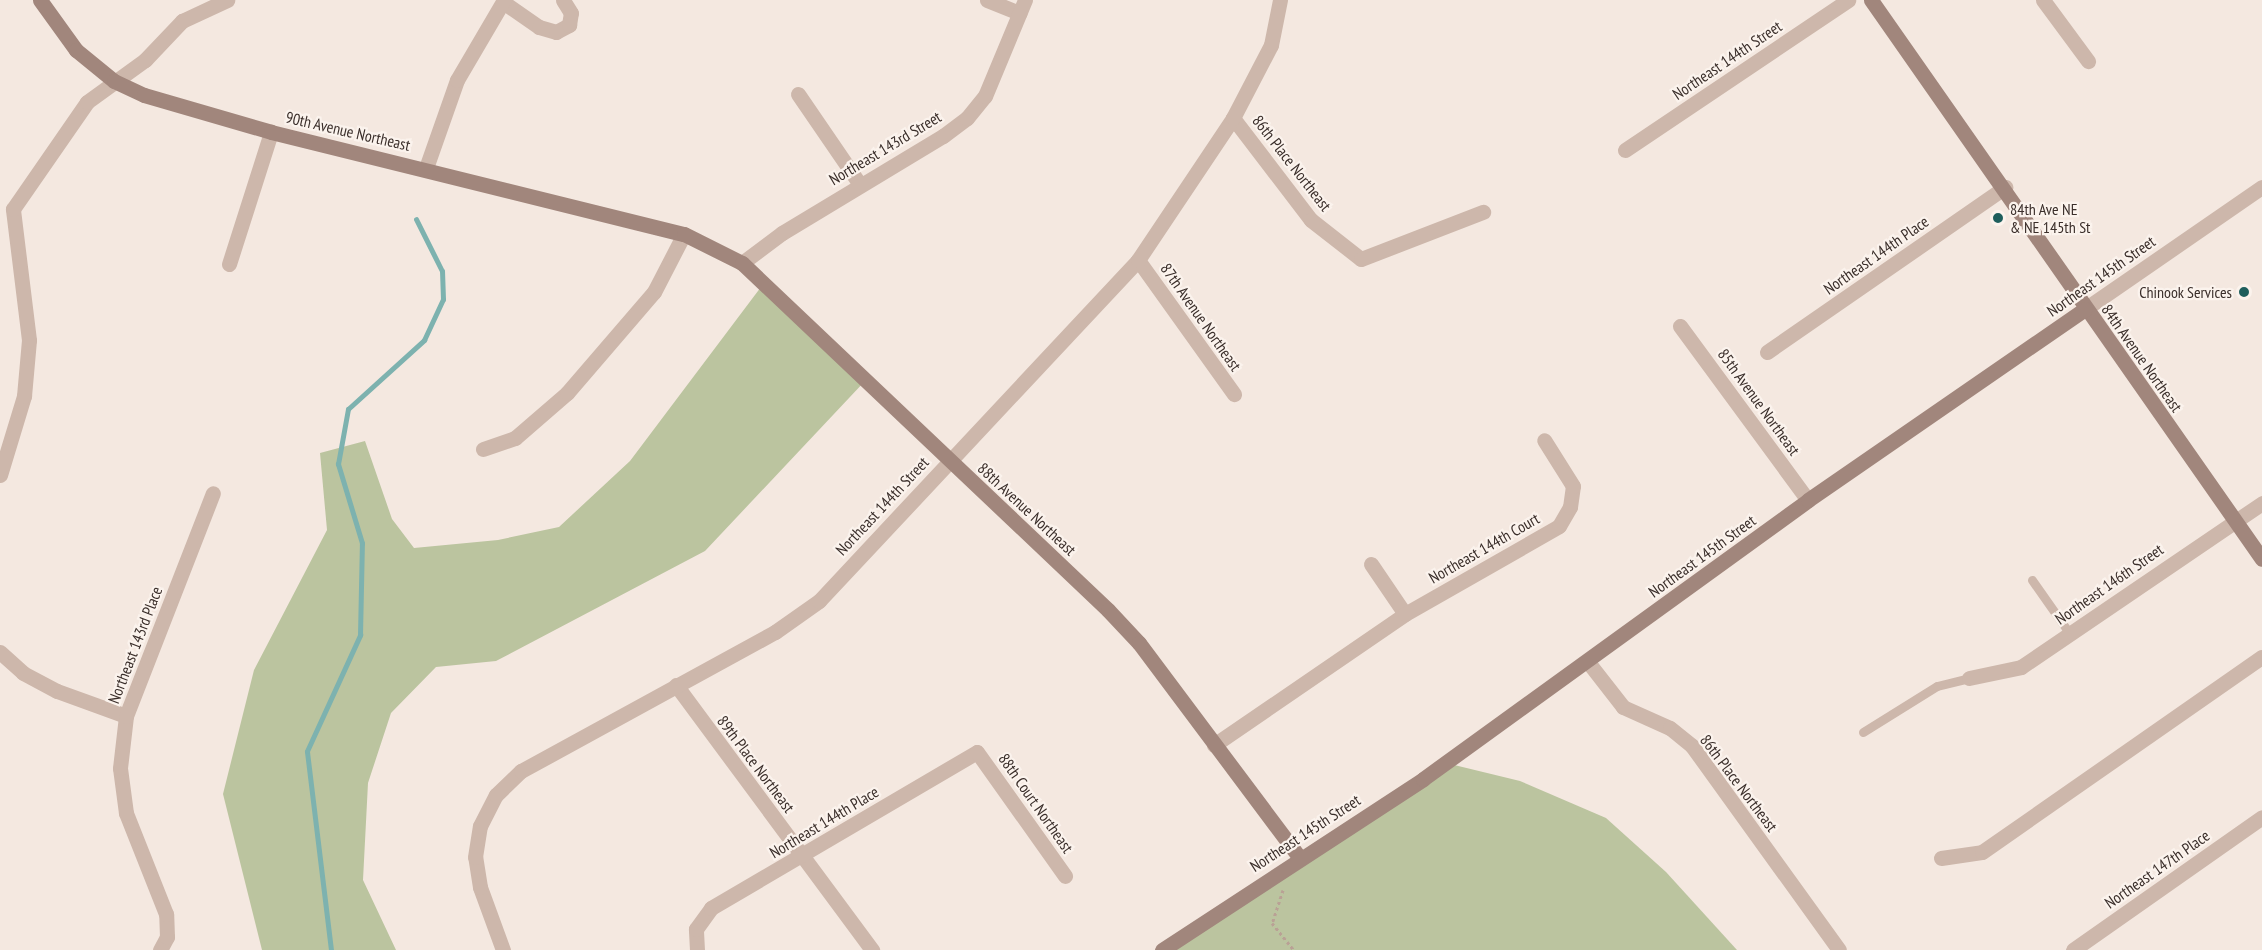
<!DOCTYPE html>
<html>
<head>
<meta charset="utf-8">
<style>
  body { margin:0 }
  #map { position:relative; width:2262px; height:950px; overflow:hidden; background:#f4e8e0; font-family:"PT Sans Narrow",sans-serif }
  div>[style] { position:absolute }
  .green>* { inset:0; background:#bbc49f }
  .stream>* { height:5px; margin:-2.5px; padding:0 2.5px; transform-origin:2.5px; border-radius:2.5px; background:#7db2af }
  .path>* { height:3px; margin-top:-1.5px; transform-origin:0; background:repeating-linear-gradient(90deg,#b9a195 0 3px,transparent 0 6px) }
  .lane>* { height:9px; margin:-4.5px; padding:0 4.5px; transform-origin:4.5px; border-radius:4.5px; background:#cdb7ab }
  .street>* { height:15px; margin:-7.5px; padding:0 7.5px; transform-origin:7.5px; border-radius:7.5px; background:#cdb7ab }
  .secondary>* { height:15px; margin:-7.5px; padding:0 7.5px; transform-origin:7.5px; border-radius:7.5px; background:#a1867c }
  .dots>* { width:16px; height:16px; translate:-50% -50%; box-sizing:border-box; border:3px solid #fbf3ed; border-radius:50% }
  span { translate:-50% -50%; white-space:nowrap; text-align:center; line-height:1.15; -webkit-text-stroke:4.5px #fbf3ed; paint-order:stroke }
  .street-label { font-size:16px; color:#3a2e2a }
  .poi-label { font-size:16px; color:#3a2e2a }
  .left { translate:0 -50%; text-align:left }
  .right { translate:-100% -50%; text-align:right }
</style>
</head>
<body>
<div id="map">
  <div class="green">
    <i style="clip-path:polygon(764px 283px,865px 381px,705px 551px,496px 661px,436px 667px,391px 713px,368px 783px,363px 880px,396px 950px,262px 950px,223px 794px,254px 670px,327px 530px,320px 453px,365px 441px,392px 519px,414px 548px,498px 540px,559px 527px,630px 461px)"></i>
    <i style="clip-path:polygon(1446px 763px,1520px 781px,1606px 818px,1666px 872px,1737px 950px,1164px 950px)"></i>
  </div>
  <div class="stream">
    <i style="left:331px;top:950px;width:200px;rotate:-96.9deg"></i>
    <i style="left:307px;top:751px;width:128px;rotate:-65.4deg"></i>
    <i style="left:360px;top:635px;width:92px;rotate:-88.8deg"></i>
    <i style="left:362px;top:543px;width:83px;rotate:-106.9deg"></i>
    <i style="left:338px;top:464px;width:56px;rotate:-79.7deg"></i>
    <i style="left:348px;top:409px;width:103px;rotate:-42.2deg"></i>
    <i style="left:424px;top:340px;width:45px;rotate:-65.1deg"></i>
    <i style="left:443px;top:299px;width:28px;rotate:-92deg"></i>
    <i style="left:442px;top:271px;width:58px;rotate:-116.6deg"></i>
  </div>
  <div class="path">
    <i style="left:1283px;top:890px;width:35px;rotate:108deg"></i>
    <i style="left:1272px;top:923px;width:35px;rotate:51deg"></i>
  </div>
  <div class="lane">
    <i style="left:2032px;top:580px;width:66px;rotate:54.9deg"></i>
    <i style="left:1863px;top:732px;width:87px;rotate:-31.9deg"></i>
    <i style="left:1937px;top:686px;width:33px;rotate:-14deg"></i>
  </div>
  <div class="street">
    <i style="left:987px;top:0;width:35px;rotate:22deg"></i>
    <i style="left:2043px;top:0;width:76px;rotate:53.6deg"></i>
    <i style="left:503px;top:2px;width:44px;rotate:34.8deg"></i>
    <i style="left:539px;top:27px;width:18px;rotate:16deg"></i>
    <i style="left:556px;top:32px;width:15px;rotate:-28deg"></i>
    <i style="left:569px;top:25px;width:12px;rotate:-81deg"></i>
    <i style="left:571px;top:13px;width:15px;rotate:-122deg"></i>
    <i style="left:798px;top:94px;width:108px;rotate:55.6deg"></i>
    <i style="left:1233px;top:118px;width:128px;rotate:52.6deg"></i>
    <i style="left:1311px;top:220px;width:63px;rotate:38deg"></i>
    <i style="left:1361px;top:259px;width:131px;rotate:-21.1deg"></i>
    <i style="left:1625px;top:150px;width:269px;rotate:-33.9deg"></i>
    <i style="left:426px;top:168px;width:93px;rotate:-70.6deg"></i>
    <i style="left:457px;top:80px;width:93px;rotate:-59.6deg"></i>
    <i style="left:1138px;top:260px;width:165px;rotate:54.4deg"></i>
    <i style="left:742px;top:263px;width:50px;rotate:-36.9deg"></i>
    <i style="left:782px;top:233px;width:188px;rotate:-31.1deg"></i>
    <i style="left:943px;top:136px;width:30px;rotate:-37deg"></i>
    <i style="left:967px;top:118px;width:28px;rotate:-51deg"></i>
    <i style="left:985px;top:96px;width:104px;rotate:-67.4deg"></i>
    <i style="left:229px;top:264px;width:139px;rotate:-72.3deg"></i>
    <i style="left:2085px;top:309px;width:215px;rotate:-34.6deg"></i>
    <i style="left:1680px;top:326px;width:216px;rotate:53.7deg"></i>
    <i style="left:1767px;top:352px;width:290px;rotate:-34.7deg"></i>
    <i style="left:483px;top:449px;width:34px;rotate:-19deg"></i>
    <i style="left:515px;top:438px;width:69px;rotate:-40.9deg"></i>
    <i style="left:567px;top:393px;width:133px;rotate:-49.3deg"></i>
    <i style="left:654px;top:292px;width:65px;rotate:-62.7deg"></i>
    <i style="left:0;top:475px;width:83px;rotate:-73.1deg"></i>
    <i style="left:24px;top:396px;width:56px;rotate:-84.9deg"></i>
    <i style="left:29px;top:340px;width:132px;rotate:-97deg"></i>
    <i style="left:13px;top:209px;width:130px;rotate:-55.3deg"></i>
    <i style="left:87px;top:102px;width:72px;rotate:-35.9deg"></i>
    <i style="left:145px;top:60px;width:54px;rotate:-46.5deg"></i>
    <i style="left:182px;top:21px;width:50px;rotate:-25deg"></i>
    <i style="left:1371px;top:564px;width:60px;rotate:55.8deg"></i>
    <i style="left:0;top:652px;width:31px;rotate:42deg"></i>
    <i style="left:23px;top:673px;width:38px;rotate:28deg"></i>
    <i style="left:57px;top:691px;width:73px;rotate:19.9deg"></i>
    <i style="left:1588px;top:662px;width:57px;rotate:52.1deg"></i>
    <i style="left:1623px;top:707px;width:51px;rotate:24.1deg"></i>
    <i style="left:1670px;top:728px;width:28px;rotate:39deg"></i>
    <i style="left:1692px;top:746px;width:251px;rotate:54.2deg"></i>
    <i style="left:1969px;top:678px;width:53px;rotate:-11.9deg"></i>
    <i style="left:2021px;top:667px;width:292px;rotate:-34.2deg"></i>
    <i style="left:676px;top:685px;width:330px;rotate:53.5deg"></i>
    <i style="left:1214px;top:745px;width:232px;rotate:-34.4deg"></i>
    <i style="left:1405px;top:614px;width:177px;rotate:-29.7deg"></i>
    <i style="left:1559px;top:526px;width:22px;rotate:-60deg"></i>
    <i style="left:1570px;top:507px;width:21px;rotate:-82deg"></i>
    <i style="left:1573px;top:486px;width:54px;rotate:-122.2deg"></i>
    <i style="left:1941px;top:858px;width:41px;rotate:-8.3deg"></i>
    <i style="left:1982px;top:852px;width:341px;rotate:-34.9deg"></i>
    <i style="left:160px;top:950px;width:15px;rotate:-62deg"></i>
    <i style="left:167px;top:937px;width:23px;rotate:-92deg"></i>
    <i style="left:166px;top:914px;width:109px;rotate:-111.6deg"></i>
    <i style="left:126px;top:813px;width:45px;rotate:-97.6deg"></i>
    <i style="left:120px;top:768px;width:52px;rotate:-83.4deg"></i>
    <i style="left:126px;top:716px;width:239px;rotate:-68.7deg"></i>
    <i style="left:503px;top:950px;width:67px;rotate:-110.1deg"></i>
    <i style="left:480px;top:887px;width:30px;rotate:-99deg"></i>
    <i style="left:475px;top:857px;width:31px;rotate:-81deg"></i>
    <i style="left:480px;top:826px;width:35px;rotate:-63deg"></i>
    <i style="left:496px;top:795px;width:35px;rotate:-44deg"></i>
    <i style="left:521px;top:771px;width:290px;rotate:-28.7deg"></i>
    <i style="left:775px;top:632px;width:54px;rotate:-35.2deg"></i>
    <i style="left:819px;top:601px;width:467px;rotate:-46.9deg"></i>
    <i style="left:1138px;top:260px;width:171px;rotate:-56.2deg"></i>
    <i style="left:1233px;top:118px;width:82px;rotate:-62.5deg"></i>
    <i style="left:1271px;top:45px;width:46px;rotate:-78.7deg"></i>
    <i style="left:697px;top:950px;width:21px;rotate:-93deg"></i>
    <i style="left:696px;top:929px;width:26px;rotate:-54deg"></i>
    <i style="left:711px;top:908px;width:308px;rotate:-30.4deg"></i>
    <i style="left:977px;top:752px;width:152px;rotate:54.6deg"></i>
    <i style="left:2073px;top:950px;width:231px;rotate:-35.1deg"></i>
  </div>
  <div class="secondary">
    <i style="left:40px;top:0;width:62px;rotate:54.2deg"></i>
    <i style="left:76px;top:50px;width:49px;rotate:39.2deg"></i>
    <i style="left:114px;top:81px;width:33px;rotate:25deg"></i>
    <i style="left:144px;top:95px;width:132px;rotate:16.2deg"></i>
    <i style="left:271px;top:132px;width:425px;rotate:13.9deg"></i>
    <i style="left:684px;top:234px;width:65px;rotate:26.6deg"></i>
    <i style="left:742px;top:263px;width:504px;rotate:43.47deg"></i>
    <i style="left:1108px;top:610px;width:45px;rotate:46.8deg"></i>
    <i style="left:1139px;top:643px;width:267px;rotate:53.2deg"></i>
    <i style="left:1871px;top:0;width:682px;rotate:55.03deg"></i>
    <i style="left:1162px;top:950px;width:312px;rotate:-33.2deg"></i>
    <i style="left:1423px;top:779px;width:475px;rotate:-35.9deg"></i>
    <i style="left:1808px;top:500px;width:336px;rotate:-34.6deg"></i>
  </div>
  <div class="dots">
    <i style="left:1998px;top:218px;background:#1e5e5c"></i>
    <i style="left:2244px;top:292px;background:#1e5e5c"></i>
  </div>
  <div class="street-label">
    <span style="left:1727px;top:60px;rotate:-34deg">Northeast 144th Street</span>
    <span style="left:348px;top:131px;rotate:13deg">90th Avenue Northeast</span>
    <span style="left:885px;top:148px;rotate:-31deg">Northeast 143rd Street</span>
    <span style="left:1292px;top:163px;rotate:52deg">86th Place Northeast</span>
    <span style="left:1876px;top:255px;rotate:-35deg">Northeast 144th Place</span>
    <span style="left:2101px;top:276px;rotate:-35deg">Northeast 145th Street</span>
    <span style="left:1201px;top:317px;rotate:55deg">87th Avenue Northeast</span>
    <span style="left:2142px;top:358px;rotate:55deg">84th Avenue Northeast</span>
    <span style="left:1759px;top:402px;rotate:54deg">85th Avenue Northeast</span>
    <span style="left:882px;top:506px;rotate:-47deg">Northeast 144th Street</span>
    <span style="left:1027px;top:509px;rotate:43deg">88th Avenue Northeast</span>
    <span style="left:1484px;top:548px;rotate:-30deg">Northeast 144th Court</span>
    <span style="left:1702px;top:556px;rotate:-36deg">Northeast 145th Street</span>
    <span style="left:2109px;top:584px;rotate:-35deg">Northeast 146th Street</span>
    <span style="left:135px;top:645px;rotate:-69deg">Northeast 143rd Place</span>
    <span style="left:756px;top:764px;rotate:53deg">89th Place Northeast</span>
    <span style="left:1739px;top:783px;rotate:53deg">86th Place Northeast</span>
    <span style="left:1036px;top:803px;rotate:55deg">88th Court Northeast</span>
    <span style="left:824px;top:822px;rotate:-31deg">Northeast 144th Place</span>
    <span style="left:1305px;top:833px;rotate:-33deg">Northeast 145th Street</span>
    <span style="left:2157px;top:869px;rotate:-35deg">Northeast 147th Place</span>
  </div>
  <div class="poi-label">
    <span class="left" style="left:2010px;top:218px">84th Ave NE<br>&amp; NE 145th St</span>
    <span class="right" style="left:2232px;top:292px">Chinook Services</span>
  </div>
</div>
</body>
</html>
